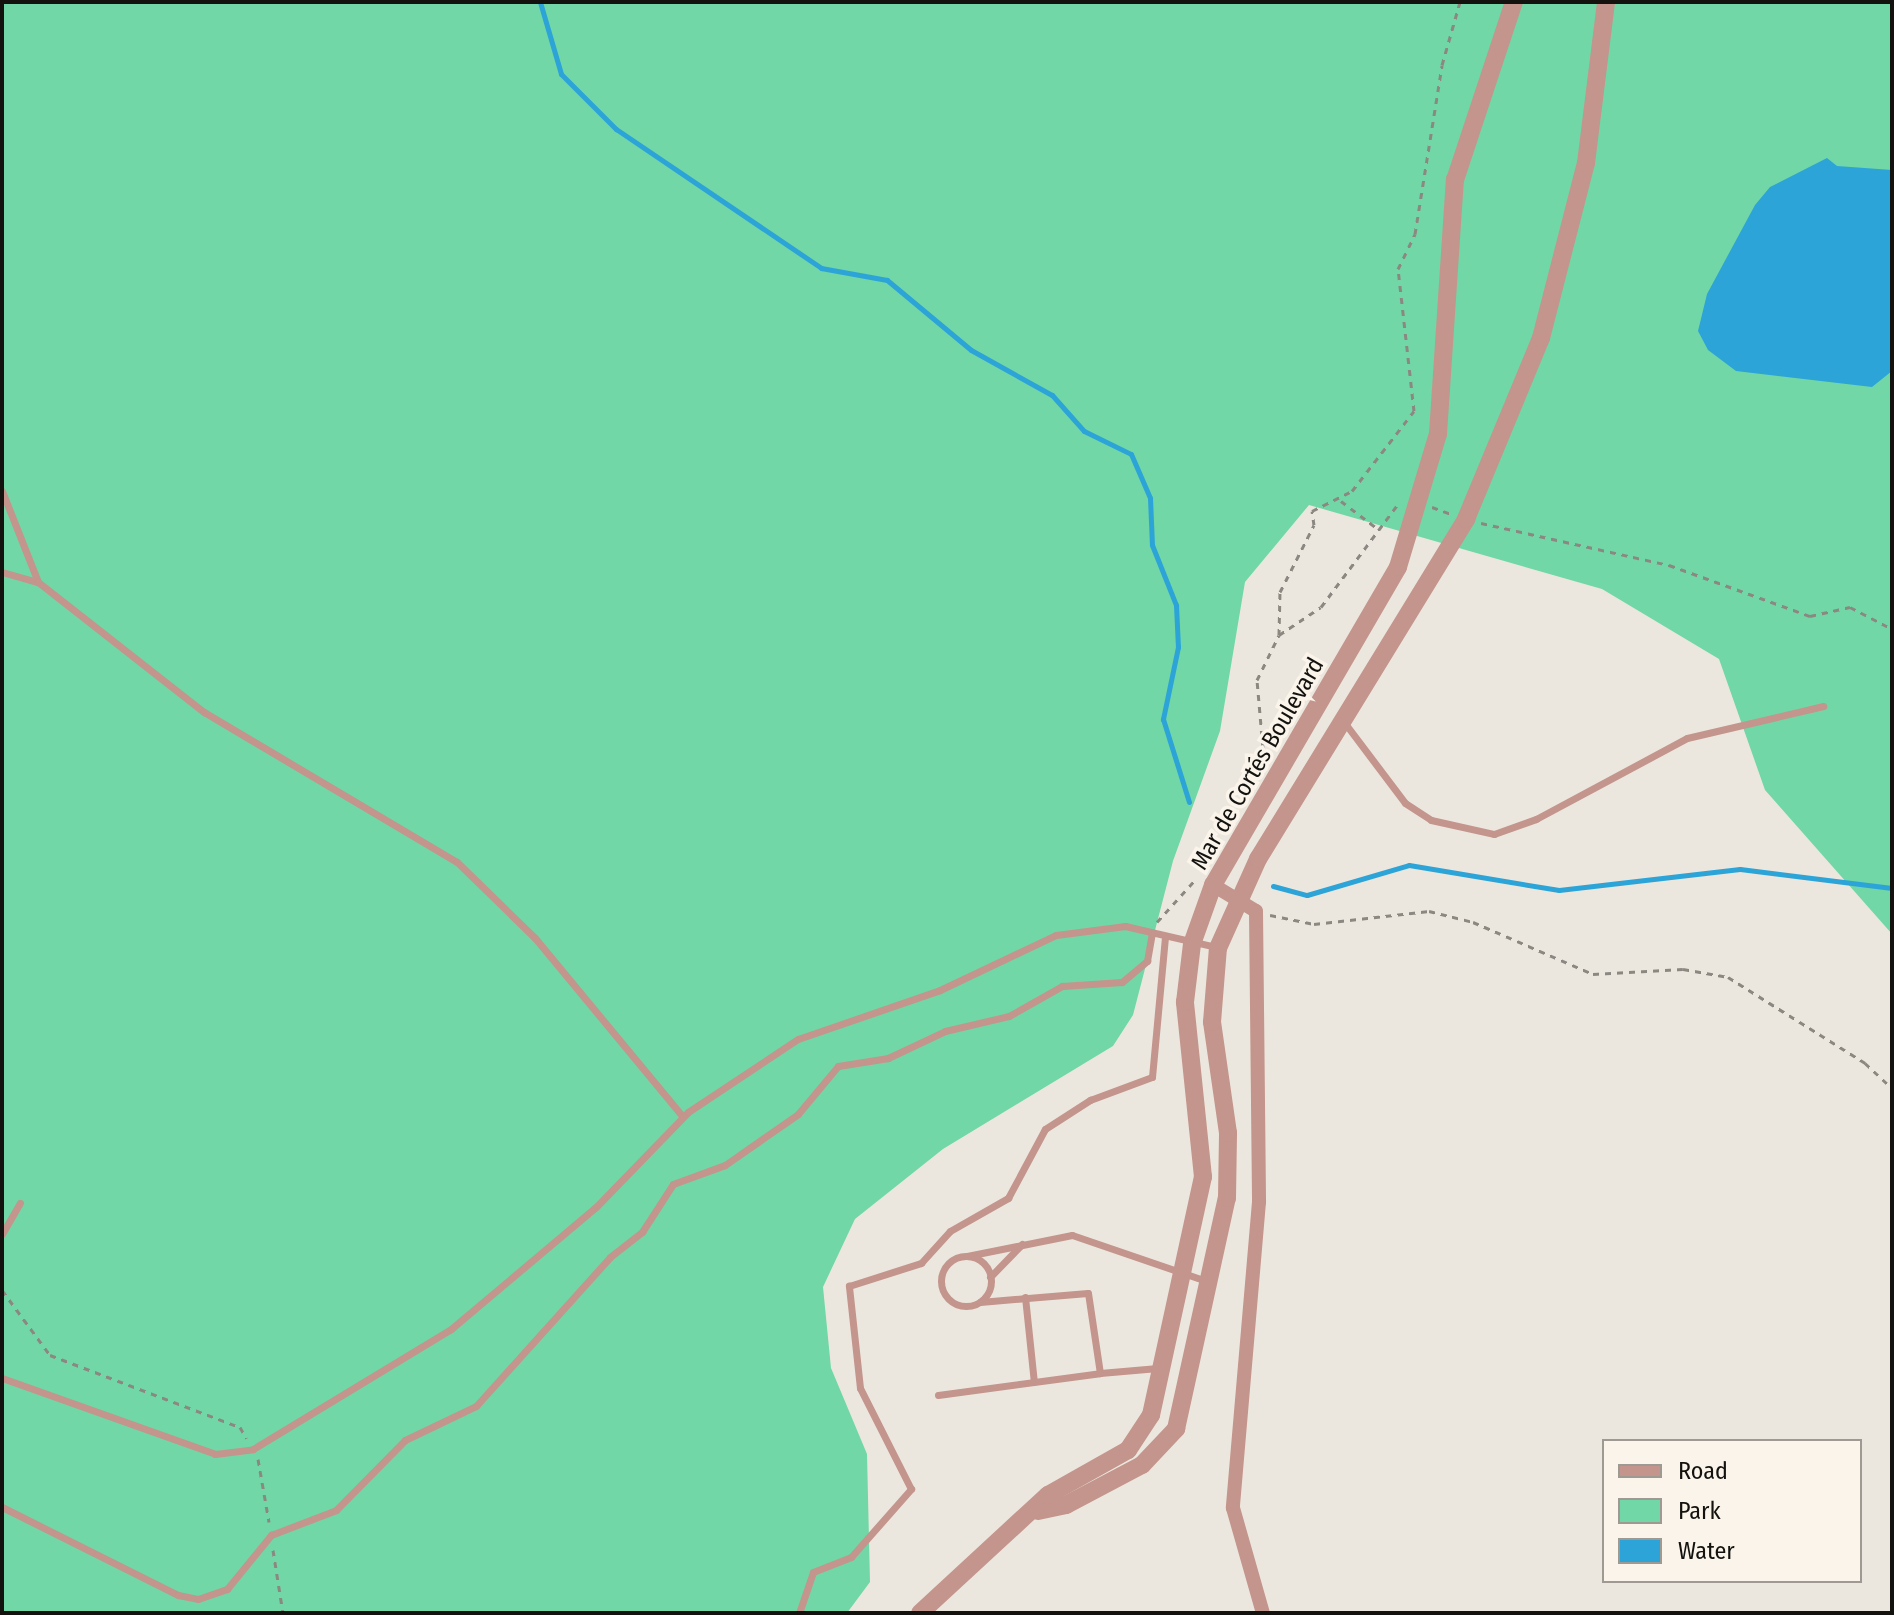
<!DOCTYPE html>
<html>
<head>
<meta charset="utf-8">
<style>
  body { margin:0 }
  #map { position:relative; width:1894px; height:1615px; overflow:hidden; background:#ece7de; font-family:"Fira Sans Condensed",sans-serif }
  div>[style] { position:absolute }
  .green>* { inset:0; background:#71d7a6 }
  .water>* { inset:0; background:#2da4d8 }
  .stream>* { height:5px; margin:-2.5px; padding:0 2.5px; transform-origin:2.5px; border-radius:2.5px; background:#2da4d8 }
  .path>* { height:3px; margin-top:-1.5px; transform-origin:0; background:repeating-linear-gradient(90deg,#8b8882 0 6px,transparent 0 12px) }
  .service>* { height:7px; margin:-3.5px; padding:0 3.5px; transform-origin:3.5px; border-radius:3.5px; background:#c3958c }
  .service>.ring { margin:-3.5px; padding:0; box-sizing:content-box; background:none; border:7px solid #c3958c; border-radius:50% }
  .minor>* { height:14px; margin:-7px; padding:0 7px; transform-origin:7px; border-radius:7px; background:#c3958c }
  .tertiary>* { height:18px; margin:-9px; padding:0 9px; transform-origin:9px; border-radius:9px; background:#c3958c }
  span { translate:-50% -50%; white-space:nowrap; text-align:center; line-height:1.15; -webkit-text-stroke:7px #faf4eb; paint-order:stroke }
  .street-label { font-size:24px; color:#13120f }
  .frame { position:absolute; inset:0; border:4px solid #13120f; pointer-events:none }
  .legend { position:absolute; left:1602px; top:1439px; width:260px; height:144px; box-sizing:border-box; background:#faf4eb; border:2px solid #9e9a93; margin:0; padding:10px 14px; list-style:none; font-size:24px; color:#13120f }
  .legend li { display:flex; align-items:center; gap:16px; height:40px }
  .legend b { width:40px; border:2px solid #9e9a93 }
</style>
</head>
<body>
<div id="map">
  <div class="green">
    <i style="clip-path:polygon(2px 2px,1892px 2px,1892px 934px,1765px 790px,1719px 659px,1602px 589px,1309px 505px,1245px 582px,1220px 731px,1173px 861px,1133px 1015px,1113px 1046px,943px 1149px,855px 1219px,823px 1287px,831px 1368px,867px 1454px,870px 1582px,847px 1613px,2px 1613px)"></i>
  </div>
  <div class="water">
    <i style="clip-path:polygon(1827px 158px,1837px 166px,1892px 170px,1892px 371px,1872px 387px,1736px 371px,1708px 350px,1698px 331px,1707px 294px,1755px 205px,1770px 187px)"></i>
  </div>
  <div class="stream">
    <i style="left:540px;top:2px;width:75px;rotate:73.7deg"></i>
    <i style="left:561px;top:74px;width:78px;rotate:45deg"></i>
    <i style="left:616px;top:129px;width:248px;rotate:34.1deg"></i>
    <i style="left:821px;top:268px;width:67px;rotate:10.3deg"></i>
    <i style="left:887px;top:280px;width:109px;rotate:39.8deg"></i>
    <i style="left:971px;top:350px;width:93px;rotate:29.1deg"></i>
    <i style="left:1052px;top:395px;width:48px;rotate:48.4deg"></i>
    <i style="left:1084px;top:431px;width:52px;rotate:26.1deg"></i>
    <i style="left:1131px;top:454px;width:48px;rotate:66.6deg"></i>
    <i style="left:1150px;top:498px;width:47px;rotate:87.6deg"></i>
    <i style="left:1152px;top:545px;width:65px;rotate:68.2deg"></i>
    <i style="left:1176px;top:605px;width:42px;rotate:87.3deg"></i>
    <i style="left:1178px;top:647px;width:74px;rotate:101.8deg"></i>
    <i style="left:1163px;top:719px;width:87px;rotate:72.6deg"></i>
    <i style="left:1273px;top:886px;width:35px;rotate:15deg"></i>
    <i style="left:1307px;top:895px;width:106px;rotate:-16.4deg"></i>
    <i style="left:1409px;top:865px;width:152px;rotate:9.5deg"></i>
    <i style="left:1559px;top:890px;width:182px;rotate:-6.6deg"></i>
    <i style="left:1740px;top:869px;width:153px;rotate:7.1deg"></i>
  </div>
  <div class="path">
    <i style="left:1341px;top:501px;width:46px;rotate:37.1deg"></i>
    <i style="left:1432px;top:507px;width:20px;rotate:20deg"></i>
    <i style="left:1481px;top:523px;width:193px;rotate:12.6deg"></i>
    <i style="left:1669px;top:565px;width:150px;rotate:19.9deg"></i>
    <i style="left:1810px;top:616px;width:41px;rotate:-12.7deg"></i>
    <i style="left:1850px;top:607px;width:47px;rotate:27.6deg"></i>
    <i style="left:1279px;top:635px;width:50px;rotate:-33.7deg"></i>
    <i style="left:1321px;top:607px;width:129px;rotate:-53.2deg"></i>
    <i style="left:1264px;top:760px;width:80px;rotate:-95deg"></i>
    <i style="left:1257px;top:680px;width:50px;rotate:-63.9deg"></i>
    <i style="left:1279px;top:635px;width:43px;rotate:-88.7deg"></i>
    <i style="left:1280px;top:592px;width:75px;rotate:-63.1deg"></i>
    <i style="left:1314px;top:525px;width:14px;rotate:-98deg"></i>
    <i style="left:1312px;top:511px;width:45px;rotate:-26.6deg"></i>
    <i style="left:1352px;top:491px;width:101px;rotate:-52.2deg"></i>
    <i style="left:1414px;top:411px;width:143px;rotate:-96.4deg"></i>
    <i style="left:1398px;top:269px;width:39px;rotate:-64deg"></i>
    <i style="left:1415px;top:234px;width:171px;rotate:-80.9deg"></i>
    <i style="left:1442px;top:65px;width:66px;rotate:-74.1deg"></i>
    <i style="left:1270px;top:915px;width:45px;rotate:11.6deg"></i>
    <i style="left:1314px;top:924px;width:116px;rotate:-6.4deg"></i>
    <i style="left:1429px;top:911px;width:45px;rotate:14deg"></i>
    <i style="left:1473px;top:922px;width:131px;rotate:23.4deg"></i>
    <i style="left:1593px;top:974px;width:90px;rotate:-3.2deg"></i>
    <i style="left:1683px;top:969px;width:46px;rotate:10.1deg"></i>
    <i style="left:1728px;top:977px;width:162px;rotate:32.1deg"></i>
    <i style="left:1865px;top:1063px;width:37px;rotate:43deg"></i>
    <i style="left:1157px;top:922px;width:57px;rotate:-47.9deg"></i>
    <i style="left:2px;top:1290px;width:81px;rotate:53.6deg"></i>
    <i style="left:50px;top:1355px;width:203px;rotate:20.8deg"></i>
    <i style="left:240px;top:1427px;width:13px;rotate:61deg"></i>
    <i style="left:258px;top:1459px;width:64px;rotate:80.1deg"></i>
    <i style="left:273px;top:1550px;width:64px;rotate:81deg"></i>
  </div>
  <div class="service">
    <i style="left:2px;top:491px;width:98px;rotate:68.4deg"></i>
    <i style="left:2px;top:572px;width:37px;rotate:16deg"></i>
    <i style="left:38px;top:582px;width:211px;rotate:38.1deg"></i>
    <i style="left:204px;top:712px;width:294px;rotate:30.7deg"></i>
    <i style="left:457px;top:862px;width:109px;rotate:44.3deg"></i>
    <i style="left:535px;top:938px;width:232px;rotate:50.4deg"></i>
    <i style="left:1344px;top:722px;width:101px;rotate:53deg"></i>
    <i style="left:1405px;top:803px;width:31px;rotate:33deg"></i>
    <i style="left:1431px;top:820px;width:65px;rotate:12.5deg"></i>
    <i style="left:1494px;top:834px;width:45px;rotate:-19.7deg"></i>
    <i style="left:1536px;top:819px;width:171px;rotate:-28.2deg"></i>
    <i style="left:1687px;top:738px;width:140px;rotate:-13.2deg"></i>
    <i style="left:2px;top:1234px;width:36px;rotate:-60deg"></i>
    <i style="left:967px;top:1256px;width:107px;rotate:-11.3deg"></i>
    <i style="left:1072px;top:1235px;width:142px;rotate:18.9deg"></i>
    <i class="ring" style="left:941px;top:1256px;width:43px;height:43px"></i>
    <i style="left:990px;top:1277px;width:46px;rotate:-45.9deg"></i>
    <i style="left:1025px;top:1297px;width:85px;rotate:84deg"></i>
    <i style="left:980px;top:1302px;width:108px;rotate:-4.8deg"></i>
    <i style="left:1088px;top:1293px;width:81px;rotate:81.5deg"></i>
    <i style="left:1100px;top:1373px;width:58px;rotate:-4.9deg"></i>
    <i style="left:2px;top:1378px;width:226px;rotate:19.6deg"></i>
    <i style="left:215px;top:1454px;width:38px;rotate:-7deg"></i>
    <i style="left:253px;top:1449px;width:232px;rotate:-31.2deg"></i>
    <i style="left:451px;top:1329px;width:189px;rotate:-40.1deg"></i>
    <i style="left:596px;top:1207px;width:132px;rotate:-45.9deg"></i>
    <i style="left:688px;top:1112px;width:132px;rotate:-33.6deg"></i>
    <i style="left:798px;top:1039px;width:150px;rotate:-19deg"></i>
    <i style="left:940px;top:990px;width:128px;rotate:-25.4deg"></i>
    <i style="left:1056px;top:935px;width:70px;rotate:-7.4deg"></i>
    <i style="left:1125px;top:926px;width:93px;rotate:13deg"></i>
    <i style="left:938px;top:1395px;width:163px;rotate:-7.7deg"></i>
    <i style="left:2px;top:1507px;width:197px;rotate:26.6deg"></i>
    <i style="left:178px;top:1595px;width:20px;rotate:11deg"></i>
    <i style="left:198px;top:1599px;width:31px;rotate:-19deg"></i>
    <i style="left:227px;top:1589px;width:70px;rotate:-50.8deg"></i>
    <i style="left:271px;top:1535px;width:70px;rotate:-21deg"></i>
    <i style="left:336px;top:1510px;width:98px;rotate:-45.4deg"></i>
    <i style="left:405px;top:1440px;width:79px;rotate:-25.6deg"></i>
    <i style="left:476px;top:1406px;width:200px;rotate:-48deg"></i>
    <i style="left:610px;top:1257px;width:41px;rotate:-38deg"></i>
    <i style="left:642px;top:1232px;width:57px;rotate:-57.1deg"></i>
    <i style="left:673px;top:1184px;width:55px;rotate:-20.1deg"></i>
    <i style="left:725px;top:1165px;width:89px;rotate:-34.9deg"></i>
    <i style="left:798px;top:1114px;width:62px;rotate:-50.2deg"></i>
    <i style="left:838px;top:1066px;width:51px;rotate:-9.1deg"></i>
    <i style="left:888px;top:1058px;width:63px;rotate:-25.3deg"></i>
    <i style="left:945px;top:1031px;width:66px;rotate:-13.2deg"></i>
    <i style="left:1009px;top:1016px;width:61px;rotate:-29.5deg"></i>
    <i style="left:1062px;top:986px;width:60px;rotate:-3.8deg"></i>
    <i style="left:1122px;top:982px;width:33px;rotate:-40deg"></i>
    <i style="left:1147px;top:961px;width:29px;rotate:-80deg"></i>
    <i style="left:799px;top:1613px;width:43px;rotate:-71.1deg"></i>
    <i style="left:813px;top:1572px;width:41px;rotate:-21.5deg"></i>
    <i style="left:851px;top:1557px;width:91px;rotate:-48.6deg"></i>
    <i style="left:911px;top:1489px;width:113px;rotate:-116.8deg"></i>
    <i style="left:860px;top:1388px;width:103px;rotate:-96.2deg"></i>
    <i style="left:849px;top:1286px;width:76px;rotate:-17.7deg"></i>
    <i style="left:921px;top:1263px;width:43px;rotate:-47.8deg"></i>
    <i style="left:950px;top:1231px;width:67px;rotate:-29.6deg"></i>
    <i style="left:1008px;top:1198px;width:78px;rotate:-61.8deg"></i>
    <i style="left:1045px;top:1129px;width:54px;rotate:-32.8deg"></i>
    <i style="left:1090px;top:1100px;width:66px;rotate:-20.4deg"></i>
    <i style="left:1152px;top:1077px;width:141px;rotate:-84.7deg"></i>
  </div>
  <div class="minor">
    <i style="left:1213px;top:885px;width:50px;rotate:31.2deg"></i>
    <i style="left:1256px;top:911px;width:291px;rotate:89.4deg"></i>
    <i style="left:1259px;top:1202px;width:307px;rotate:94.9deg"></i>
    <i style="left:1233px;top:1508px;width:109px;rotate:74.1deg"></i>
  </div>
  <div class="tertiary">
    <i style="left:1038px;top:1511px;width:29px;rotate:-12deg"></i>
    <i style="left:1066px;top:1505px;width:86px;rotate:-27.8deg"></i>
    <i style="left:1142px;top:1465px;width:50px;rotate:-46.6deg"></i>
    <i style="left:1176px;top:1429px;width:237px;rotate:-77.6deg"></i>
    <i style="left:1227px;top:1198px;width:65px;rotate:-89.1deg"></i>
    <i style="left:1228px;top:1133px;width:112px;rotate:-98.2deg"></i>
    <i style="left:1212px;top:1022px;width:74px;rotate:-85.4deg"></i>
    <i style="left:1218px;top:948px;width:98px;rotate:-65.8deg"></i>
    <i style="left:1258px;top:859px;width:399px;rotate:-58.5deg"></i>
    <i style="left:1466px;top:519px;width:196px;rotate:-67.5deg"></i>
    <i style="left:1541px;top:338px;width:181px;rotate:-75.6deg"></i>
    <i style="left:1586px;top:163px;width:162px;rotate:-82.9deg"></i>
    <i style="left:920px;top:1613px;width:174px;rotate:-42.7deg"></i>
    <i style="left:1048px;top:1495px;width:92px;rotate:-29.4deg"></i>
    <i style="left:1128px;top:1450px;width:42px;rotate:-56.7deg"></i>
    <i style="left:1151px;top:1415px;width:244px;rotate:-77.7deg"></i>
    <i style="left:1203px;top:1177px;width:176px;rotate:-95.9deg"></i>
    <i style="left:1185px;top:1002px;width:58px;rotate:-83.1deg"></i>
    <i style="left:1192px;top:944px;width:63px;rotate:-70.4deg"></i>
    <i style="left:1213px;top:885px;width:368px;rotate:-59.8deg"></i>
    <i style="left:1398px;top:567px;width:139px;rotate:-73.3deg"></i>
    <i style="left:1438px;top:434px;width:255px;rotate:-86.2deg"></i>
    <i style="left:1455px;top:180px;width:188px;rotate:-71.7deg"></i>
  </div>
  <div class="street-label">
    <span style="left:1258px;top:764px;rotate:-60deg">Mar de Cortés Boulevard</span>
  </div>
  <div class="frame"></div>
  <ul class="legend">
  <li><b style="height:10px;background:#c3958c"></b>Road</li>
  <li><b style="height:22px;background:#71d7a6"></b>Park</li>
  <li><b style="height:22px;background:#2da4d8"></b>Water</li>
  </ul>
</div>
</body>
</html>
